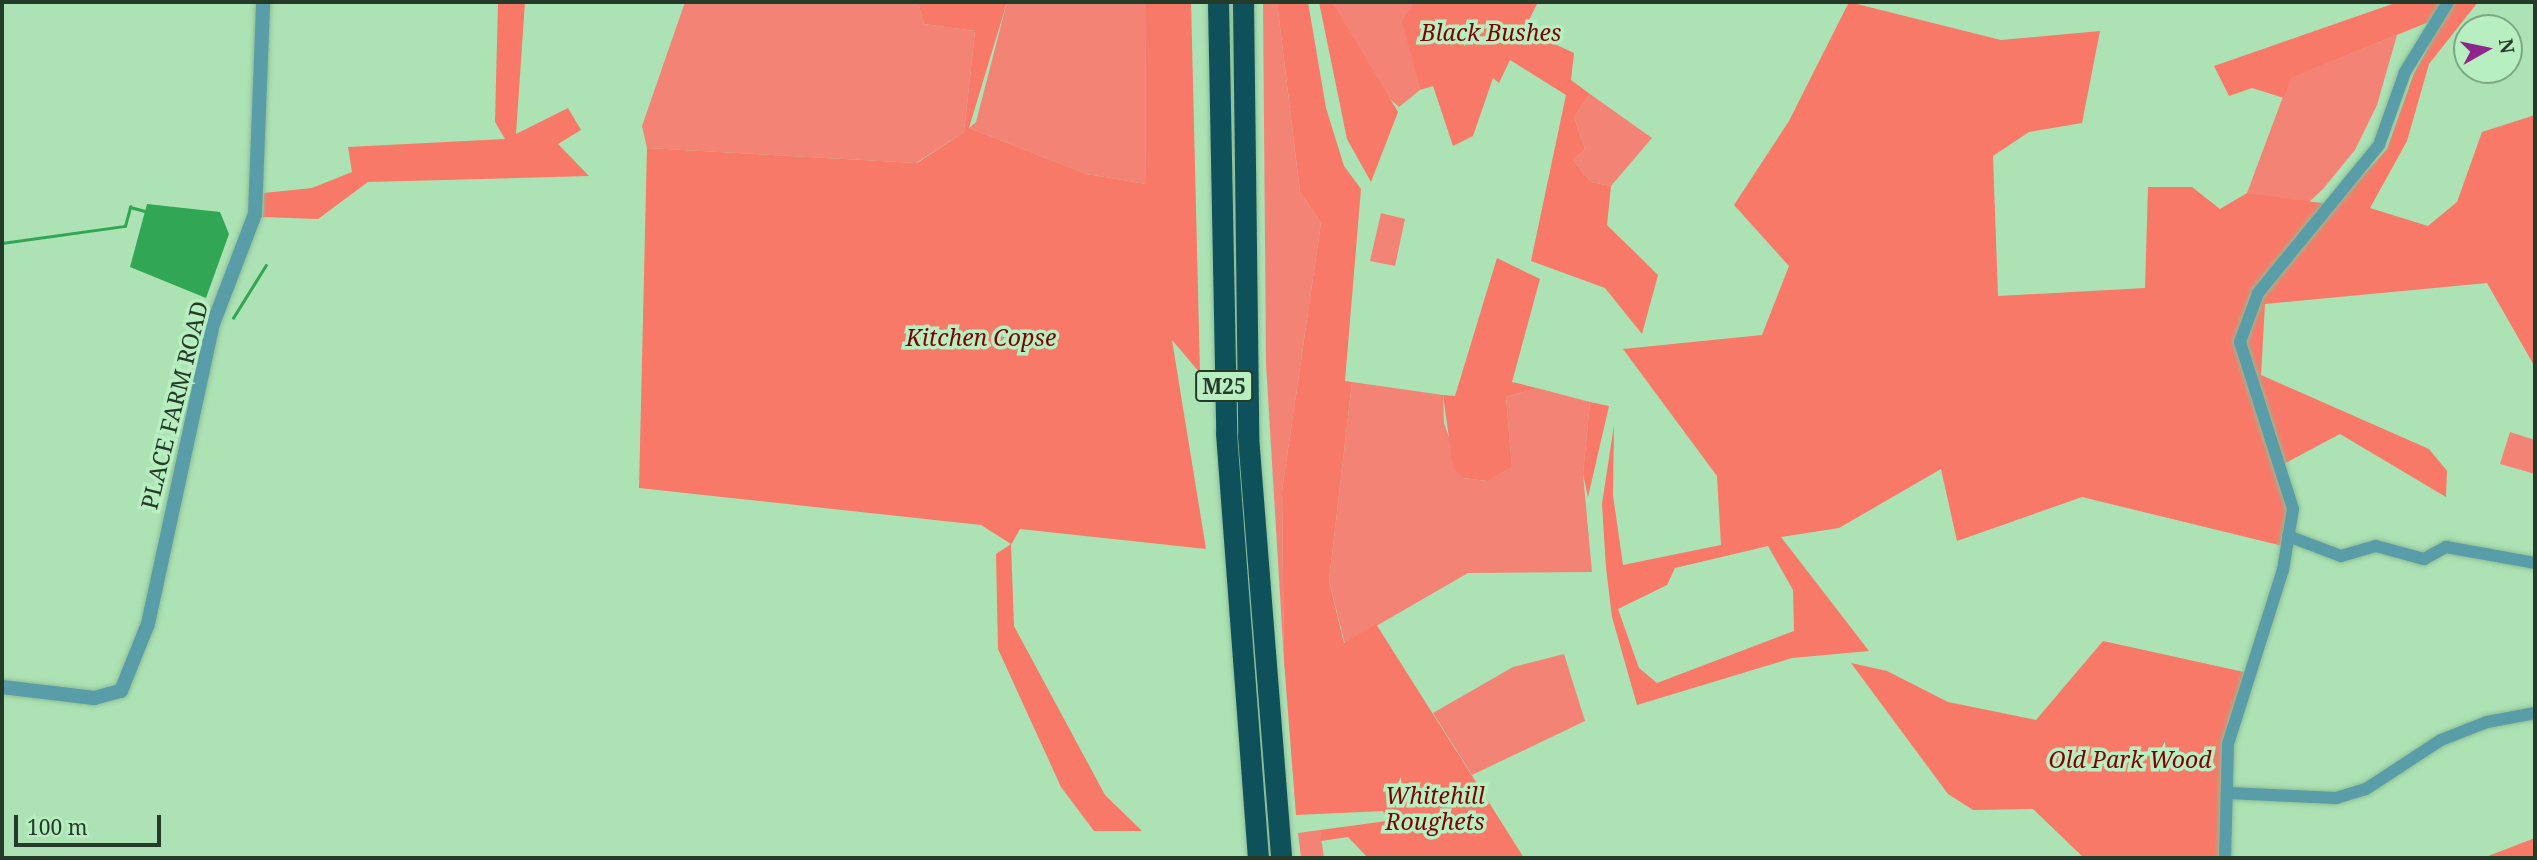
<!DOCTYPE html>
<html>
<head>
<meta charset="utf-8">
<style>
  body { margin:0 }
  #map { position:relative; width:2537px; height:860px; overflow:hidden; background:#ace2b4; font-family:"Noto Serif",serif }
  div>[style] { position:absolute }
  .green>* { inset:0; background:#f38475 }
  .forest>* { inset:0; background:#f87968 }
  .water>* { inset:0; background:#31a755 }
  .stream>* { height:2.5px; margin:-1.25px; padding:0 1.25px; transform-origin:1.25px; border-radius:1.25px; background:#31a755 }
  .roads { filter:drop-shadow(0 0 2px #8ebd95) drop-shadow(0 0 2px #8ebd95) }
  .minor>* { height:12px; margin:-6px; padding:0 6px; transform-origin:6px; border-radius:6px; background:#589da8 }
  .tertiary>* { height:14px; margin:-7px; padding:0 7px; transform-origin:7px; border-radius:7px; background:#589da8 }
  .motorway>* { height:21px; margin:-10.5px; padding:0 10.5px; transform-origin:10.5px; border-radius:10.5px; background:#0f515a }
  span { translate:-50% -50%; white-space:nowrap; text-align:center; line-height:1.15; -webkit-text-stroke:7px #b8efc1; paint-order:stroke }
  .shield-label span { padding:2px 5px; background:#b8efc1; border:2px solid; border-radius:5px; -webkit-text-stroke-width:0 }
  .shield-label { font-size:21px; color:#253b29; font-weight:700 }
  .park-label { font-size:23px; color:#7d0201; font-style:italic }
  .street-label { font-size:23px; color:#253b29 }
  .frame { position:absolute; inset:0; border:4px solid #253b29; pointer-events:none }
  .north { position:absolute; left:2453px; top:14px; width:70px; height:70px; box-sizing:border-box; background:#b8efc1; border:2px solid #7da784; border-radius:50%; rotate:81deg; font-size:19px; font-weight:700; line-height:28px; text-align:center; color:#253b29 }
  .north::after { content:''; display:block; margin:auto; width:24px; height:32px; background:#8e268b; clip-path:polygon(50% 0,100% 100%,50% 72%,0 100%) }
  .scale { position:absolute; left:14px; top:815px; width:147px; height:32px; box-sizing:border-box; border:4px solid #253b29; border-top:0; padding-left:9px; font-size:21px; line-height:24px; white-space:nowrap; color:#253b29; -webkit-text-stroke:5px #b8efc1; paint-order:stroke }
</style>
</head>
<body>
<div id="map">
  <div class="green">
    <i style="clip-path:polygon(685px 2px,918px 2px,924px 24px,975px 31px,964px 132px,916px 163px,647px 148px,642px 126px)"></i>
    <i style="clip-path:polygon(1007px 2px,1145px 2px,1146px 184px,1087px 174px,969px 128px,976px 122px)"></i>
    <i style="clip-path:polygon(1263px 2px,1277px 2px,1300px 192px,1321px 223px,1282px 491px,1284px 661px,1266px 364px)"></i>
    <i style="clip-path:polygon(1332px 2px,1414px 2px,1403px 21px,1420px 90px,1399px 107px,1380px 90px)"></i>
    <i style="clip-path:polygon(2397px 35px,2377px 105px,2355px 150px,2323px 189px,2308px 203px,2247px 193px,2290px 78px)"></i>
    <i style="clip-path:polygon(1590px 94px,1652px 138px,1611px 186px,1591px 182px,1573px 160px,1585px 149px,1574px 117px)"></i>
    <i style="clip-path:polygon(1381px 213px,1405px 219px,1395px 266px,1370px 261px)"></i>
    <i style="clip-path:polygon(1352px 382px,1443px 395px,1444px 423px,1463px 478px,1486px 481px,1512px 467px,1506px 397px,1537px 388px,1590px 402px,1583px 474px,1592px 572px,1468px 573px,1345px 644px,1329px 581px)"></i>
    <i style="clip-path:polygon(2510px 432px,2535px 440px,2535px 474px,2500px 464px)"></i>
    <i style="clip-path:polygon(1564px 654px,1585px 721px,1472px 775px,1433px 713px,1513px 667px)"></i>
    <i style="clip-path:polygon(1320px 830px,1324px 858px,1301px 858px,1298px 833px)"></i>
  </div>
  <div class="forest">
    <i style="clip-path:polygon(498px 2px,525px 2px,516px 134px,568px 108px,581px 130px,558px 144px,589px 176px,368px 182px,318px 219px,263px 217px,264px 193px,312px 188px,352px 172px,348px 147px,505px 139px,495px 122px)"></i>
    <i style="clip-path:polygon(918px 2px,1007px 2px,969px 128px,1087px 174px,1146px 184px,1145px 2px,1191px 2px,1200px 373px,1172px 340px,1206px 549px,1020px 529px,1011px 545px,1014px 626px,1105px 795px,1142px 831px,1094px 831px,1061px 787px,998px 649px,996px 554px,1011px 544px,981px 525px,639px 488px,647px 148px,917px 163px,964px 132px,975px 31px,924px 24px)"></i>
    <i style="clip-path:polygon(1277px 2px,1308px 2px,1326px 108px,1344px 166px,1361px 189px,1345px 381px,1352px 382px,1329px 581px,1344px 643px,1376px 624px,1524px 858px,1368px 858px,1348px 837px,1321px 841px,1320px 830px,1387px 821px,1383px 811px,1296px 815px,1284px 661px,1282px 491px,1321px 223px,1300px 192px)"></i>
    <i style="clip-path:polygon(1319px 2px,1332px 2px,1398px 112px,1371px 182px,1347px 139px)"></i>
    <i style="clip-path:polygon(1414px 2px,1538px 2px,1524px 30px,1574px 53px,1571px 80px,1590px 94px,1574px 117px,1585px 149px,1573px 160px,1591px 182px,1611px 186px,1607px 225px,1658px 275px,1642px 334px,1605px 288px,1531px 261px,1566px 95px,1510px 60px,1499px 83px,1493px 78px,1473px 136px,1453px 146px,1433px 86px,1420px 90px,1402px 21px)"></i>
    <i style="clip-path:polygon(evenodd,1849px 2px,2001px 40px,2100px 31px,2082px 123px,2029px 132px,1993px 156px,1998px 296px,2145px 288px,2148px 187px,2192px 187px,2220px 209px,2247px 193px,2336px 205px,2387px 149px,2414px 73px,2446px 15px,2291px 78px,2284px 98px,2252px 88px,2229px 96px,2214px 66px,2398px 2px,2478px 2px,2429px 64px,2407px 141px,2370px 208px,2428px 226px,2457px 202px,2482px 132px,2535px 115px,2535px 367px,2487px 283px,2265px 304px,2261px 375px,2429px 449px,2447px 471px,2446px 497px,2340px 434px,2280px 466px,2293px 509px,2287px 547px,2082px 497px,1957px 541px,1941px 469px,1839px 528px,1781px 537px,1869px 651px,1792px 658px,1637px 705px,1612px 617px,1606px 568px,1602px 504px,1614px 425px,1613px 495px,1623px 565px,1721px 545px,1717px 476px,1623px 349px,1762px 335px,1789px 266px,1734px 205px,1789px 121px,1849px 2px,1768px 546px,1793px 590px,1794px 631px,1657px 683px,1639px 668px,1618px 609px,1667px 585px,1675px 568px,1768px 546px)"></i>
    <i style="clip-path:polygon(1497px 258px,1540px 279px,1512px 382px,1537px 388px,1506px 397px,1512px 467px,1487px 481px,1463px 478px,1453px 467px,1443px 395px,1455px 396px)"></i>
    <i style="clip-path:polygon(1590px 402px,1609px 406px,1588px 497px,1583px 474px)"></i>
    <i style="clip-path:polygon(2103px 641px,2253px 674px,2228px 745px,2224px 858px,2084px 858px,2033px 809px,1973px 810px,1948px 794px,1851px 663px,1887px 671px,1948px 702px,2036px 720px)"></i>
    <i style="clip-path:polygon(2535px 838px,2535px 858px,2483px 858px)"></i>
  </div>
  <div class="water">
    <i style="clip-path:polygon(147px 204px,220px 212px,229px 234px,206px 298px,130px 267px)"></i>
  </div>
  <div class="stream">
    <i style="left:2px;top:243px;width:124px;rotate:-7.9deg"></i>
    <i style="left:125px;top:226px;width:20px;rotate:-75deg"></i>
    <i style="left:130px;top:207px;width:16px;rotate:15deg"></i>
    <i style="left:233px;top:318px;width:62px;rotate:-58.1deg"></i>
  </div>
  <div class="roads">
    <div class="minor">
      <i style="left:2288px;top:536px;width:57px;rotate:20.7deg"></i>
      <i style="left:2341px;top:556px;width:36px;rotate:-16deg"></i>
      <i style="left:2376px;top:546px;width:50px;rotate:15.2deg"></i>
      <i style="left:2424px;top:559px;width:25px;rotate:-29deg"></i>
      <i style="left:2446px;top:547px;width:90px;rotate:10.2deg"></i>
      <i style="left:2228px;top:793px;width:108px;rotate:2.7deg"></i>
      <i style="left:2336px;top:798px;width:31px;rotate:-17deg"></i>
      <i style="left:2366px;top:789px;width:90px;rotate:-33.2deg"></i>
      <i style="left:2441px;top:740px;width:49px;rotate:-21.4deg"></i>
      <i style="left:2487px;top:722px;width:49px;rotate:-10.6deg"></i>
      <i style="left:2225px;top:858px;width:114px;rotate:-88.5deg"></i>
      <i style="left:2228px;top:744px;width:182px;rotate:-72.5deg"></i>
      <i style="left:2283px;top:570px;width:62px;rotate:-80.7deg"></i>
      <i style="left:2293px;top:509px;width:175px;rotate:-107.6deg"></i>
      <i style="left:2240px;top:342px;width:52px;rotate:-69.8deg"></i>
      <i style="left:2258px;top:293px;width:191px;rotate:-50.7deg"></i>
      <i style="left:2379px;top:145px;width:77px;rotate:-70.4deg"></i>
      <i style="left:2405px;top:72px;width:82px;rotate:-58.4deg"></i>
    </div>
    <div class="tertiary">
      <i style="left:2px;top:687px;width:93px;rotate:6.8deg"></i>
      <i style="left:94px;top:698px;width:28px;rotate:-15deg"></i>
      <i style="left:121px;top:691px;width:72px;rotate:-68.1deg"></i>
      <i style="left:148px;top:624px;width:307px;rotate:-77.8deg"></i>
      <i style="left:213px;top:324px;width:118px;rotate:-69.1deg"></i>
      <i style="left:255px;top:214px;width:212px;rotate:-87.8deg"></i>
    </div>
    <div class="motorway">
      <i style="left:1218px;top:2px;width:431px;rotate:88.9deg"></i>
      <i style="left:1226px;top:433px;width:426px;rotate:85.7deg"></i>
      <i style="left:1243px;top:2px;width:434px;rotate:89.3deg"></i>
      <i style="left:1248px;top:436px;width:423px;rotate:85.5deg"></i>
    </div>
  </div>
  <div class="shield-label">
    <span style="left:1224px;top:386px">M25</span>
  </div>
  <div class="park-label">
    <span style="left:1491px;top:32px">Black Bushes</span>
    <span style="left:981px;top:337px">Kitchen Copse</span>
    <span style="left:2130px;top:759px">Old Park Wood</span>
    <span style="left:1435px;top:808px">Whitehill<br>Roughets</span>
  </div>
  <div class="street-label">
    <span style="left:174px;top:405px;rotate:-76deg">PLACE FARM ROAD</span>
  </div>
  <div class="frame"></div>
  <div class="north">N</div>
  <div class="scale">100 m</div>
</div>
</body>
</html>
